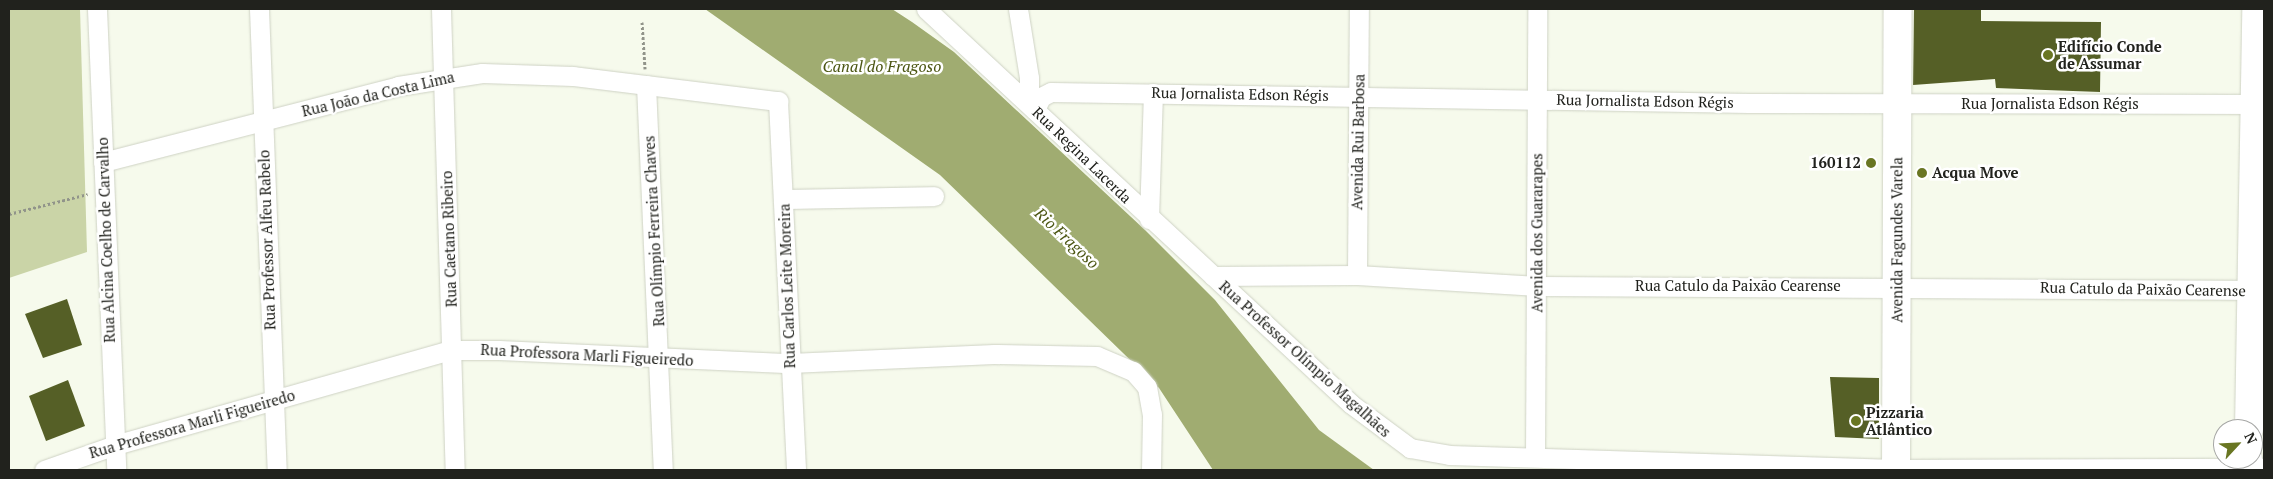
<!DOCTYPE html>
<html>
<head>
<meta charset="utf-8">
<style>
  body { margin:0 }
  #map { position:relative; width:2273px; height:479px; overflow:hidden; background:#f6faec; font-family:"PT Serif",serif }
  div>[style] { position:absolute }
  .green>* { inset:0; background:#cad4a7 }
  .water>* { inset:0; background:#a0ac71 }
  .building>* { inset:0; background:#555f26 }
  .path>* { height:3px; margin-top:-1.5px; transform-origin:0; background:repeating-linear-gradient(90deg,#91948a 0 2.5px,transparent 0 5px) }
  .roads { filter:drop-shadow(0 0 1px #ced2c4) drop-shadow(0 0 1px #ced2c4) }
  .street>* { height:19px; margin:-9.5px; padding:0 9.5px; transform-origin:9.5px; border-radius:9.5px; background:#fff }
  .secondary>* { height:28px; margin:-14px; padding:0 14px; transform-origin:14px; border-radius:14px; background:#fff }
  .dots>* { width:14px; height:14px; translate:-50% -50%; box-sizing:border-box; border:2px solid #fff; border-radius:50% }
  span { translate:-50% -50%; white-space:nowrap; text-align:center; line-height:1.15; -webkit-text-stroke:5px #fff; paint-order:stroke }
  .poi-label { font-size:15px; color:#21221d; font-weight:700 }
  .left { translate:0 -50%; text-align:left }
  .right { translate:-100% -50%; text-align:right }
  .street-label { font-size:15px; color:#21221d }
  .water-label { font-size:16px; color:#4b5512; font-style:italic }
  .frame { position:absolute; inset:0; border:10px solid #21221d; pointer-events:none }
  .north { position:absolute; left:2213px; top:419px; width:50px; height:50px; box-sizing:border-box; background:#fff; border:1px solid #a6a7a5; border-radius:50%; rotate:65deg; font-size:14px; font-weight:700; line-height:20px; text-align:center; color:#21221d }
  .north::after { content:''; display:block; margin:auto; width:18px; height:22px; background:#697622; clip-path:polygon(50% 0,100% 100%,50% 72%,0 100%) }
</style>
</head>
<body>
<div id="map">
  <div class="green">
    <i style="clip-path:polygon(9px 9px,80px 9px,87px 252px,9px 278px)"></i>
  </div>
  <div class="water">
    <i style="clip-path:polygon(705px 9px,892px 9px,912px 22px,954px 52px,1145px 230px,1215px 300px,1319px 430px,1374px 470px,1213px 470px,1159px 388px,940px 175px)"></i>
  </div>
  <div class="building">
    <i style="clip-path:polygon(1914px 9px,1981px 9px,1981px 21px,2101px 22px,2100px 92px,1996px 88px,1995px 79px,1913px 85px)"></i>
    <i style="clip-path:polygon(67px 299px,82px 345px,43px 358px,25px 314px)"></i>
    <i style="clip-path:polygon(1830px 377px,1879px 378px,1879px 439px,1835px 437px)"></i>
    <i style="clip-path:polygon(68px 380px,85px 426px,46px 441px,29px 396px)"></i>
  </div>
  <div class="path">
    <i style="left:642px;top:22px;width:47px;rotate:86.3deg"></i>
    <i style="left:9px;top:214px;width:81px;rotate:-14.2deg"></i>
  </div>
  <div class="roads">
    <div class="street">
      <i style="left:97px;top:9px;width:461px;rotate:87.6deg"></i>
      <i style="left:259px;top:9px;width:461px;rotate:87.8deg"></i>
      <i style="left:441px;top:9px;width:461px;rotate:88.3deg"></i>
      <i style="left:926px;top:9px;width:580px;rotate:42.9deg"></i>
      <i style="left:1351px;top:404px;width:74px;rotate:36.7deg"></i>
      <i style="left:1410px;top:448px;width:40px;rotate:10deg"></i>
      <i style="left:1449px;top:455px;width:447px;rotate:1.8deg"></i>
      <i style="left:1896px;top:469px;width:368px;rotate:-0.2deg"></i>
      <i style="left:1018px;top:9px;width:70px;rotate:80.9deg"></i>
      <i style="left:1029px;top:78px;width:9px;rotate:90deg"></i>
      <i style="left:1029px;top:87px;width:13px;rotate:141deg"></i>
      <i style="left:646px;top:85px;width:385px;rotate:87.5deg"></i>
      <i style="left:1035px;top:110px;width:14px;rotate:-65deg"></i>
      <i style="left:1041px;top:97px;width:11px;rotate:-27deg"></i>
      <i style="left:1051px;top:92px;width:698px;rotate:0.9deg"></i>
      <i style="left:1749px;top:103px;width:515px;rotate:0.11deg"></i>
      <i style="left:103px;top:162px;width:305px;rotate:-14.4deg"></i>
      <i style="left:398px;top:86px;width:85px;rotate:-8.8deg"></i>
      <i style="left:482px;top:73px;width:91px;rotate:1.9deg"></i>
      <i style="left:573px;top:76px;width:207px;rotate:7deg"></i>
      <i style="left:778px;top:101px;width:369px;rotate:87.2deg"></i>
      <i style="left:783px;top:199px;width:151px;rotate:-1.1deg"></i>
      <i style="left:1149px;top:219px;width:126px;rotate:-88.2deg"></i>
      <i style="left:1357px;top:275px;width:266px;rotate:-89.6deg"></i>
      <i style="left:1213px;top:276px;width:144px;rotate:-0.4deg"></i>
      <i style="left:1357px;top:275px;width:181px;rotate:3.5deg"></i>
      <i style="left:1538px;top:286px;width:726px;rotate:0.32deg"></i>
      <i style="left:1535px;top:457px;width:448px;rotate:-89.7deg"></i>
      <i style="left:44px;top:470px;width:75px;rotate:-19.4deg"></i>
      <i style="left:115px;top:445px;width:349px;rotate:-15.8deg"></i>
      <i style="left:451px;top:350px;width:48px"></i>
      <i style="left:499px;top:350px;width:291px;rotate:2.6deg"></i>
      <i style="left:790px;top:363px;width:204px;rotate:-2.5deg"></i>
      <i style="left:994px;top:354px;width:103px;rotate:1.1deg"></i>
      <i style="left:1097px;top:356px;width:39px;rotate:23deg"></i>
      <i style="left:1133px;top:371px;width:21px;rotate:49deg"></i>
      <i style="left:1147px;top:387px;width:27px;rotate:80deg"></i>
      <i style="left:1152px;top:414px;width:56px;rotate:91deg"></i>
    </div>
    <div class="secondary">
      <i style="left:2249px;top:429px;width:420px;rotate:-89deg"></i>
      <i style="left:1896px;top:470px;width:461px;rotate:-89.8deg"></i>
      <i style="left:2248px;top:470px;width:11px;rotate:-90deg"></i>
    </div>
  </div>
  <div class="dots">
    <i style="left:2048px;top:55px;background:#697622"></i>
    <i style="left:1871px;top:163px;background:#697622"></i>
    <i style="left:1922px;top:173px;background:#697622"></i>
    <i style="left:1856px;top:421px;background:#697622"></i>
  </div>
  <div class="poi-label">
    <span class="left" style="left:2058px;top:55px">Edifício Conde<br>de Assumar</span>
    <span class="right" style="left:1861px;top:163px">160112</span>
    <span class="left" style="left:1932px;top:173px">Acqua Move</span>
    <span class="left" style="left:1866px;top:421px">Pizzaria<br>Atlântico</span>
  </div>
  <div class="street-label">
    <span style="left:378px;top:94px;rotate:-13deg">Rua João da Costa Lima</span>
    <span style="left:1240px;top:94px;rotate:1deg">Rua Jornalista Edson Régis</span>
    <span style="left:1645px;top:101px;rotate:1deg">Rua Jornalista Edson Régis</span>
    <span style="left:2050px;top:104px">Rua Jornalista Edson Régis</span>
    <span style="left:1358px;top:142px;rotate:-89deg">Avenida Rui Barbosa</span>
    <span style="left:1082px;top:155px;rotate:44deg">Rua Regina Lacerda</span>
    <span style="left:654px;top:231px;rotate:-93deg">Rua Olímpio Ferreira Chaves</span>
    <span style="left:1537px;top:233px;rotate:-90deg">Avenida dos Guararapes</span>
    <span style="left:449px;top:239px;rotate:-92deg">Rua Caetano Ribeiro</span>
    <span style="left:106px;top:240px;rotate:-92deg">Rua Alcina Coelho de Carvalho</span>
    <span style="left:267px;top:240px;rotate:-92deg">Rua Professor Alfeu Rabelo</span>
    <span style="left:1897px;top:240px;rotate:-90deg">Avenida Fagundes Varela</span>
    <span style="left:787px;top:286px;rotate:-92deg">Rua Carlos Leite Moreira</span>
    <span style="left:1738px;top:286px">Rua Catulo da Paixão Cearense</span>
    <span style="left:2143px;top:289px;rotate:1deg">Rua Catulo da Paixão Cearense</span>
    <span style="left:587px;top:355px;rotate:3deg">Rua Professora Marli Figueiredo</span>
    <span style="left:1305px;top:359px;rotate:42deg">Rua Professor Olímpio Magalhães</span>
    <span style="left:192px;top:424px;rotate:-16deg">Rua Professora Marli Figueiredo</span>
  </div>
  <div class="water-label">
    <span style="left:882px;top:66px">Canal do Fragoso</span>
    <span style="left:1067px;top:238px;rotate:43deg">Rio Fragoso</span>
  </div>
  <div class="frame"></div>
  <div class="north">N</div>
</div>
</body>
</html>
